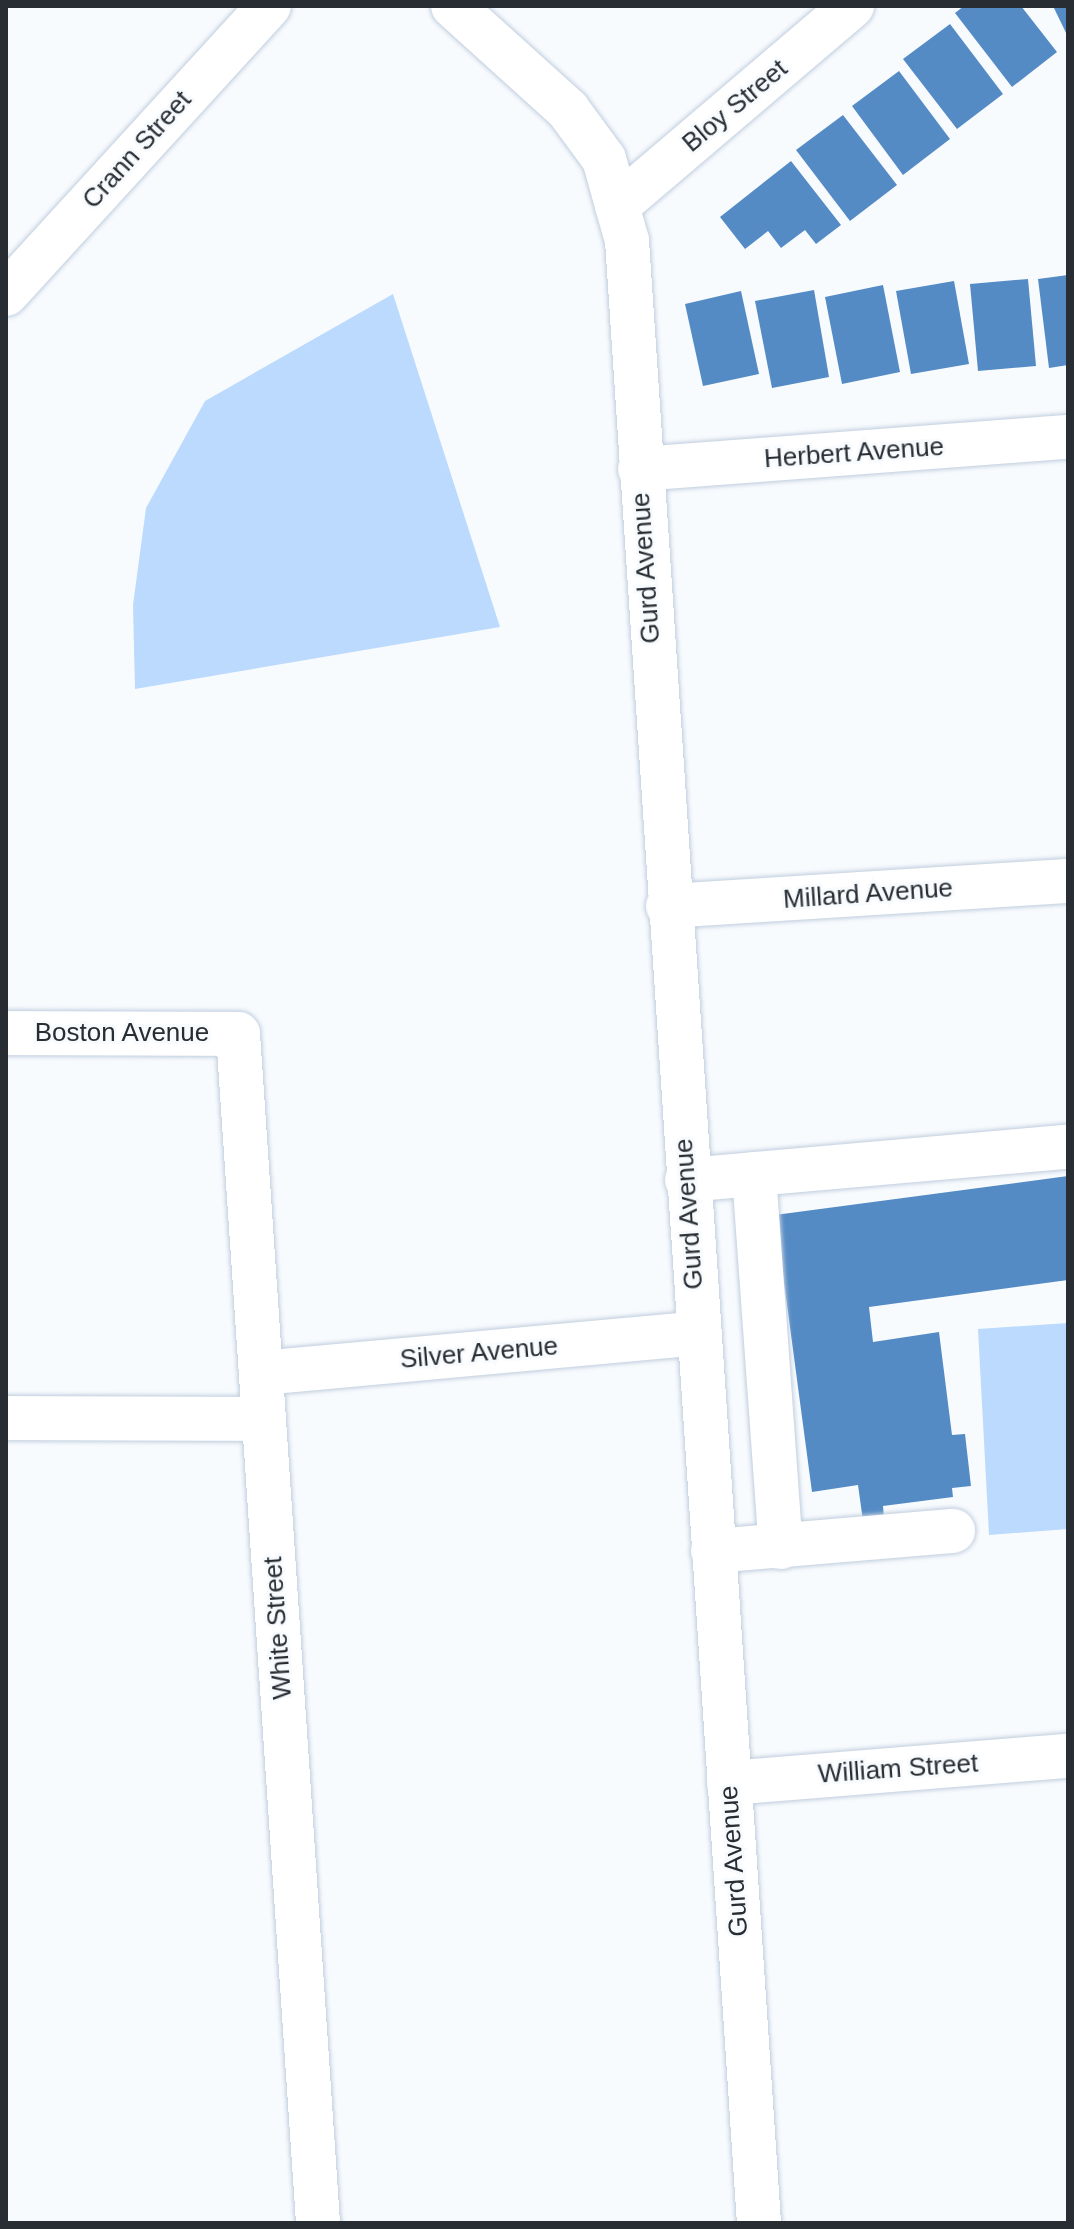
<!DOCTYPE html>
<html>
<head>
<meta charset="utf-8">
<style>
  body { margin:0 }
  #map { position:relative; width:1074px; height:2229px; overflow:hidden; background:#f8fbfe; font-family:Helvetica,sans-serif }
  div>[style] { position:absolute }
  .green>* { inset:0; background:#bbdafd }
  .building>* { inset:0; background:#548bc5 }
  .roads { filter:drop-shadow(0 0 2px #c0cede) drop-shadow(0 0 2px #c0cede) }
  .minor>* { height:44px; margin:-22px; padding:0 22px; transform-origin:22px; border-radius:22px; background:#fff }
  span { translate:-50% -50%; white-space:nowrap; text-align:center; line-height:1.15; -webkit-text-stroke:6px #f8fbfe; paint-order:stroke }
  .street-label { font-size:26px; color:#272d33 }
  .frame { position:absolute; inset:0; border:8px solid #272d33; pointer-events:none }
</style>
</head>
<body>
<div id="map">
  <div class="green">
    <i style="clip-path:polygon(393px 294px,500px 627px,135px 689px,133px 605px,146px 508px,205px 401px)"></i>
    <i style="clip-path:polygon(1068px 1323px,1068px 1529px,989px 1535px,978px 1329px)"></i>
  </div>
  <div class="building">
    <i style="clip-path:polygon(964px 6px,1021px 6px,1057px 52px,1012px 87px,955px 13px)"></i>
    <i style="clip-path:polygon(1053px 6px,1068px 6px,1068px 37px)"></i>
    <i style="clip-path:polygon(950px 24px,1003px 94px,957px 129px,903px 59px)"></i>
    <i style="clip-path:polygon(899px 71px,950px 139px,903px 175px,852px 106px)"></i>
    <i style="clip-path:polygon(843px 115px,897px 185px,850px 221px,796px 150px)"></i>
    <i style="clip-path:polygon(791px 161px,841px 225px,816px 244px,805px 230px,781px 248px,768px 231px,745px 249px,720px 217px)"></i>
    <i style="clip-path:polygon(1068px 275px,1068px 365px,1049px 368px,1038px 279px)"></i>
    <i style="clip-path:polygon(1028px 279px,1036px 366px,978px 371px,970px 284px)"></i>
    <i style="clip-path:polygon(954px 281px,969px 364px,911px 374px,896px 291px)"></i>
    <i style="clip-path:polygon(883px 285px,900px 372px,842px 384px,825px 297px)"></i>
    <i style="clip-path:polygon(814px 290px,829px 377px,772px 388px,755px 301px)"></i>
    <i style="clip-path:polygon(741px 291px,759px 374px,703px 386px,685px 304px)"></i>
    <i style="clip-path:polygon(1068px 1176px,1068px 1280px,869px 1307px,873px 1342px,939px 1332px,952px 1435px,965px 1434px,971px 1486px,952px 1488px,953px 1497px,883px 1506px,884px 1518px,863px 1521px,858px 1485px,812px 1492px,775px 1215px)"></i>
  </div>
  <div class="roads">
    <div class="minor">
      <i style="left:453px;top:6px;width:155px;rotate:42.1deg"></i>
      <i style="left:568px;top:110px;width:61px;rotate:53.7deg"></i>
      <i style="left:604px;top:159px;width:85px;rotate:74.3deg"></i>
      <i style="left:627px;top:241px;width:1986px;rotate:86.19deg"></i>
      <i style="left:617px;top:206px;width:309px;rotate:-40.4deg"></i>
      <i style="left:6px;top:294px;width:390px;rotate:-47.6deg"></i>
      <i style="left:640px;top:469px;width:429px;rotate:-4.3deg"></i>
      <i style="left:668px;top:906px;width:401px;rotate:-3.6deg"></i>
      <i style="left:6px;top:1033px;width:232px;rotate:0.2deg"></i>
      <i style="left:238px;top:1034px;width:1192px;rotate:86.15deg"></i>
      <i style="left:754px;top:1174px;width:374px;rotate:85.9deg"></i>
      <i style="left:687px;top:1180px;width:382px;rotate:-5deg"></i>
      <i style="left:261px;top:1373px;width:438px;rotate:-5.2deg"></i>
      <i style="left:6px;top:1418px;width:258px;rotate:0.2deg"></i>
      <i style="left:713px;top:1551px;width:241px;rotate:-4.8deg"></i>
      <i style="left:729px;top:1783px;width:340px;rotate:-4.6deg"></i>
    </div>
  </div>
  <div class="street-label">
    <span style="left:735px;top:106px;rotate:-40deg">Bloy Street</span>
    <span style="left:137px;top:150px;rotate:-48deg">Crann Street</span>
    <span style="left:854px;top:453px;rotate:-4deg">Herbert Avenue</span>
    <span style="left:646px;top:568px;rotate:-94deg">Gurd Avenue</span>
    <span style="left:868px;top:894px;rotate:-4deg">Millard Avenue</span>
    <span style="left:122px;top:1033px">Boston Avenue</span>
    <span style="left:689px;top:1214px;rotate:-94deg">Gurd Avenue</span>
    <span style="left:479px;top:1353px;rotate:-5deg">Silver Avenue</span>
    <span style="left:278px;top:1628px;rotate:-94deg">White Street</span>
    <span style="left:898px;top:1769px;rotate:-4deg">William Street</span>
    <span style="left:734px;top:1861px;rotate:-94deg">Gurd Avenue</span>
  </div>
  <div class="frame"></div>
</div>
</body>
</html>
